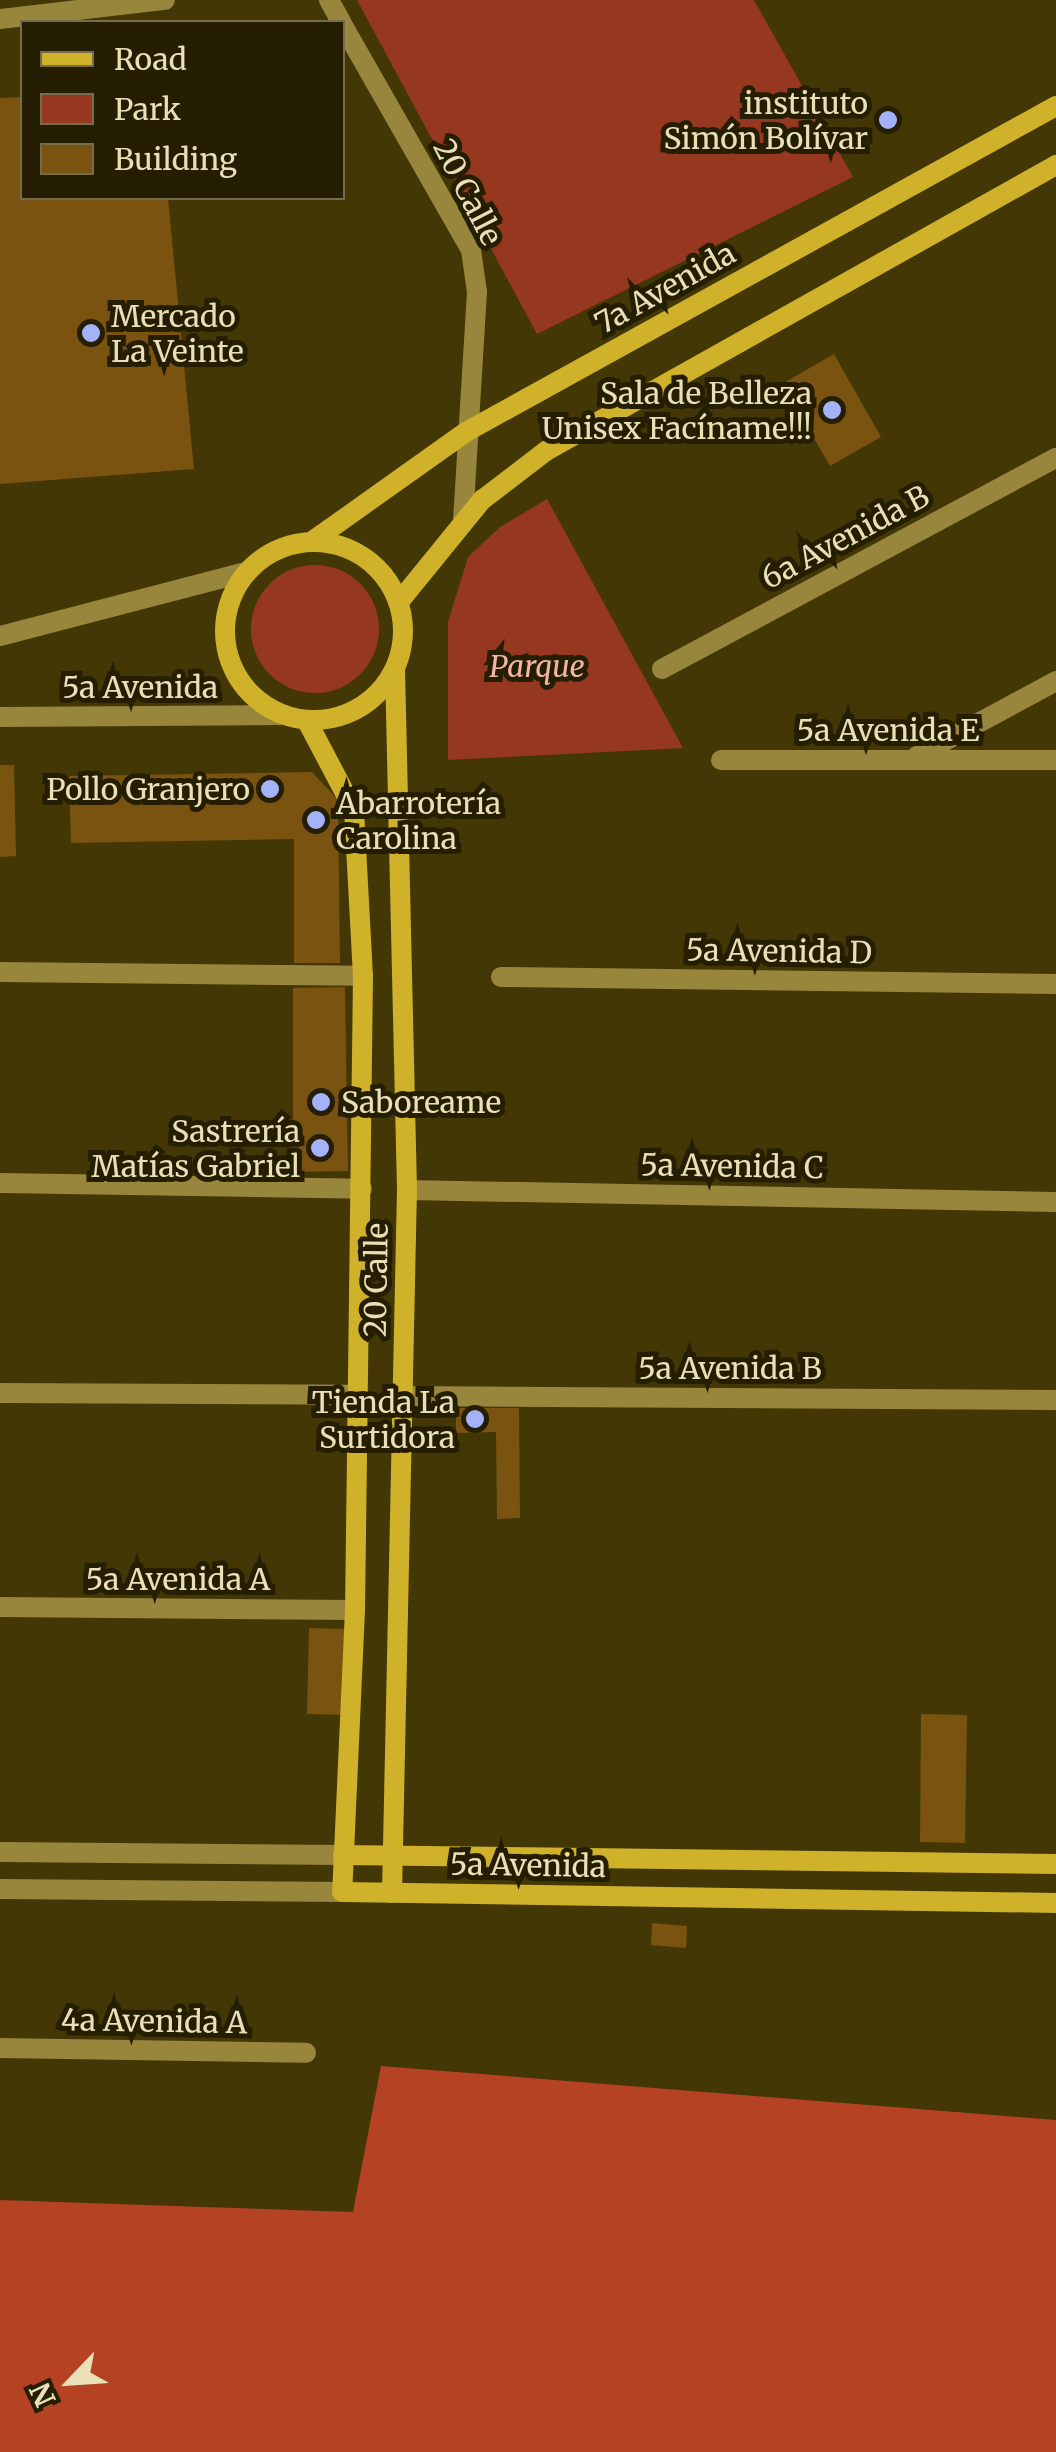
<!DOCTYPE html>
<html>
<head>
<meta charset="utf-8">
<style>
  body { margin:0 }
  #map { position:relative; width:1056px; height:2452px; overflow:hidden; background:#423705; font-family:Merriweather,serif }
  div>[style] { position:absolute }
  .green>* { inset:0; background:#96381f }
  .round { border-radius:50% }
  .forest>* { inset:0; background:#b44223 }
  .building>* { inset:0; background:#79530f }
  .lane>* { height:20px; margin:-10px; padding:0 10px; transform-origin:10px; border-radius:10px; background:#98863c }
  .street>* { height:20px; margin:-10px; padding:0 10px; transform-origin:10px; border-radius:10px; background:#98863c }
  .secondary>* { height:20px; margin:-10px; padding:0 10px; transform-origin:10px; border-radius:10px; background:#cfb12a }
  .secondary>.ring { margin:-10px; padding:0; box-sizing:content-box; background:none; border:20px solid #cfb12a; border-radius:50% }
  .dots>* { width:28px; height:28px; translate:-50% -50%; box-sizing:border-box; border:5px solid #251e03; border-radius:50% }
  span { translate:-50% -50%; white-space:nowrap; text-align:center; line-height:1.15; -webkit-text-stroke:10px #251e03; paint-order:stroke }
  .poi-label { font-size:30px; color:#eae0b7 }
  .right { translate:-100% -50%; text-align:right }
  .left { translate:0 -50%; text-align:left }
  .street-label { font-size:30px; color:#eae0b7 }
  .park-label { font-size:30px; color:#f3b6a6; font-style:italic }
  .legend { position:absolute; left:20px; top:20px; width:325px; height:180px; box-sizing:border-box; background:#251e03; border:2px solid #746c4b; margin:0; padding:12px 18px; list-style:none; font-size:30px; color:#eae0b7 }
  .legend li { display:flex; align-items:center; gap:20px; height:50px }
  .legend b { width:50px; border:2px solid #746c4b }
  .north { position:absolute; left:20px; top:2332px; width:100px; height:100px; -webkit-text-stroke:8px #251e03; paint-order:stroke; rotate:245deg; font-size:28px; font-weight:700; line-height:40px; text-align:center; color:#eae0b7 }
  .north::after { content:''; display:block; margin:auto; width:35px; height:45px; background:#eae0b7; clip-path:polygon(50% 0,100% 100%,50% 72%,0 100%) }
</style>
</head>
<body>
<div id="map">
  <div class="green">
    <i style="clip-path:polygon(357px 0,754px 0,853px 177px,537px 334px)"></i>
    <i style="clip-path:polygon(547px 499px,683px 748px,448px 760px,448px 622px,468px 557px,500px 527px)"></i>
    <i class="round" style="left:251px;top:565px;width:128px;height:128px"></i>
  </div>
  <div class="forest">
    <i style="clip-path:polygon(381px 2066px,1056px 2120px,1056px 2452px,0 2452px,0 2200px,353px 2212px)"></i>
  </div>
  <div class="building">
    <i style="clip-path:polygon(22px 97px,22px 198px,168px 198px,194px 469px,0 484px,0 98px)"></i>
    <i style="clip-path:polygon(834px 354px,881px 437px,830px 466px,782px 384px)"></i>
    <i style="clip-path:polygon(0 765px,14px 765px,16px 856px,0 857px)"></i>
    <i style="clip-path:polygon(312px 772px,338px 800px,340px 963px,294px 963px,294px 839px,71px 843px,69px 776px)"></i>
    <i style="clip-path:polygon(345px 987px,348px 1171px,293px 1172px,293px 988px)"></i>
    <i style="clip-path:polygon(456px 1408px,519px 1408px,520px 1518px,497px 1519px,496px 1432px,456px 1433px)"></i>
    <i style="clip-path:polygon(309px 1628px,346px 1629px,345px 1715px,307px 1714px)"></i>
    <i style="clip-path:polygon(921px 1714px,967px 1715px,965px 1843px,920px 1842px)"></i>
    <i style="clip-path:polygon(652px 1923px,687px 1926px,686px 1948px,651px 1945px)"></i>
  </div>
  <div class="lane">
    <i style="left:0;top:19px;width:166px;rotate:-6.6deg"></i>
    <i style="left:662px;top:669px;width:447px;rotate:-28.2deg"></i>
    <i style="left:917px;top:756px;width:158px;rotate:-28.3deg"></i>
    <i style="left:721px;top:760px;width:335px"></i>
    <i style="left:0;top:972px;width:363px;rotate:0.6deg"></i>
    <i style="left:501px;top:977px;width:555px;rotate:0.72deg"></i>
    <i style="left:0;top:1183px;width:362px;rotate:0.9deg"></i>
    <i style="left:407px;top:1190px;width:649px;rotate:1.06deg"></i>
    <i style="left:0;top:1393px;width:358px;rotate:0.3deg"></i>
    <i style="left:404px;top:1396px;width:652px;rotate:0.35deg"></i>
    <i style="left:0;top:1607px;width:355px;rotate:0.5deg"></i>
    <i style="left:0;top:2048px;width:306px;rotate:0.9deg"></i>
  </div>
  <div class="street">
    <i style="left:329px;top:0;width:25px;rotate:61deg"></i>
    <i style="left:342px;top:24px;width:260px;rotate:60.3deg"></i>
    <i style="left:471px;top:250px;width:42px;rotate:81.9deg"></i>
    <i style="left:477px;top:292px;width:231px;rotate:93.5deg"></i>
    <i style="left:0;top:636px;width:253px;rotate:-14.6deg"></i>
    <i style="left:0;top:717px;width:280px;rotate:-0.4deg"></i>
    <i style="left:0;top:1852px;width:343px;rotate:0.5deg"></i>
    <i style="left:0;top:1889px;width:342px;rotate:0.5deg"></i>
  </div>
  <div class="secondary">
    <i style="left:314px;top:540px;width:186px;rotate:-35.4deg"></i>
    <i style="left:466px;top:432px;width:674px;rotate:-28.92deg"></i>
    <i class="ring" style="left:225px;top:542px;width:158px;height:158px"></i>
    <i style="left:399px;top:602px;width:132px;rotate:-50.9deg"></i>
    <i style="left:482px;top:500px;width:81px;rotate:-37.4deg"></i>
    <i style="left:546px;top:451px;width:585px;rotate:-29.28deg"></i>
    <i style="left:307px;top:721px;width:101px;rotate:62.2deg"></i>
    <i style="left:354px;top:810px;width:166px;rotate:86.9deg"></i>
    <i style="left:363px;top:976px;width:634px;rotate:90.72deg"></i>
    <i style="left:355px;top:1610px;width:282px;rotate:92.6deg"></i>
    <i style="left:342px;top:1892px;width:714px;rotate:0.88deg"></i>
    <i style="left:343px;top:1855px;width:713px;rotate:0.72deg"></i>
    <i style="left:392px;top:1893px;width:703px;rotate:-88.78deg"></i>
    <i style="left:407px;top:1190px;width:521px;rotate:-91.32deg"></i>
  </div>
  <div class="dots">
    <i style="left:888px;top:120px;background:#a4b2fc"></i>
    <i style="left:91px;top:333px;background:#a4b2fc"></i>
    <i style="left:832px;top:410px;background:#a4b2fc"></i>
    <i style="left:270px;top:789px;background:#a4b2fc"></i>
    <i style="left:316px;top:820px;background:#a4b2fc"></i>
    <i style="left:321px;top:1102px;background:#a4b2fc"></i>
    <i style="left:320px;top:1148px;background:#a4b2fc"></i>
    <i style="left:475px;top:1419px;background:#a4b2fc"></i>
  </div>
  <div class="poi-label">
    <span class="right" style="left:868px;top:120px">instituto<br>Simón Bolívar</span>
    <span class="left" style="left:111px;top:333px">Mercado<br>La Veinte</span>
    <span class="right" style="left:812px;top:410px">Sala de Belleza<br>Unisex Facíname!!!</span>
    <span class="right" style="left:250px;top:789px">Pollo Granjero</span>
    <span class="left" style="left:336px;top:820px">Abarrotería<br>Carolina</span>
    <span class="left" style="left:341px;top:1102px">Saboreame</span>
    <span class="right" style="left:300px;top:1148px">Sastrería<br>Matías Gabriel</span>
    <span class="right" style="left:455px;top:1419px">Tienda La<br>Surtidora</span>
  </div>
  <div class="street-label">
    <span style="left:468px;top:192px;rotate:63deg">20 Calle</span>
    <span style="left:665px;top:288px;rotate:-29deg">7a Avenida</span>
    <span style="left:845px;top:537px;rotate:-28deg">6a Avenida B</span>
    <span style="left:140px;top:687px">5a Avenida</span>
    <span style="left:888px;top:730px">5a Avenida E</span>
    <span style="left:779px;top:951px;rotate:1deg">5a Avenida D</span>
    <span style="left:732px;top:1166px;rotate:1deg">5a Avenida C</span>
    <span style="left:376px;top:1280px;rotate:-89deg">20 Calle</span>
    <span style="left:730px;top:1368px">5a Avenida B</span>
    <span style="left:178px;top:1579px">5a Avenida A</span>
    <span style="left:528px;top:1865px;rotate:1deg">5a Avenida</span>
    <span style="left:154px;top:2021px;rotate:1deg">4a Avenida A</span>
  </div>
  <div class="park-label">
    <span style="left:537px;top:666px">Parque</span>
  </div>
  <ul class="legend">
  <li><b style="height:12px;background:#cfb12a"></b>Road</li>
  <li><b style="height:28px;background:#96381f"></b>Park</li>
  <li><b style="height:28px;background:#79530f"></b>Building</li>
  </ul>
  <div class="north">N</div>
</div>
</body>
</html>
